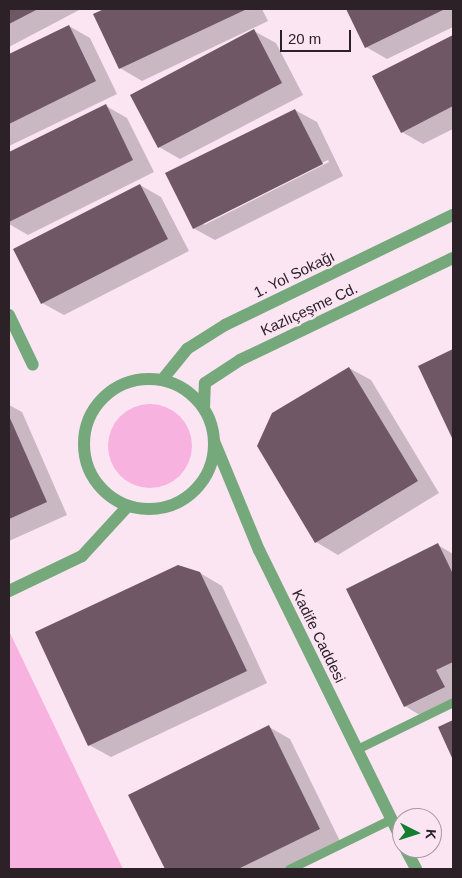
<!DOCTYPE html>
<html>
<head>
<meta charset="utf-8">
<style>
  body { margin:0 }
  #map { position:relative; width:462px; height:878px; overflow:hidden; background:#fce5f3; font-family:Helvetica,sans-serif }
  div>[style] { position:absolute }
  .green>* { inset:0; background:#f7b2df }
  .round { border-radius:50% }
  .shadow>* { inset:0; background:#0003 }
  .building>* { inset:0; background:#6f5766 }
  .service>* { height:9px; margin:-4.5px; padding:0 4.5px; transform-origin:4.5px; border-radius:4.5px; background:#75a87b }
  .minor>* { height:12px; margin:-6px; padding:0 6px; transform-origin:6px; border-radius:6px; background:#75a87b }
  .tertiary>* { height:12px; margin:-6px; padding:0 6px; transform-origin:6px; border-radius:6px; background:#75a87b }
  .tertiary>.ring { margin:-6px; padding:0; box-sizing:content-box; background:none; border:12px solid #75a87b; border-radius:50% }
  span { translate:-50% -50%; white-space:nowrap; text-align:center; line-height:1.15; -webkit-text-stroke:5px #fce5f3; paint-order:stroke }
  .street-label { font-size:15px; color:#2b2127 }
  .frame { position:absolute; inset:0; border:10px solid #2b2127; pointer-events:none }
  .north { position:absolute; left:392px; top:808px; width:50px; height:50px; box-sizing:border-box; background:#fce5f3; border:1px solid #a897a1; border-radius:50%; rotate:95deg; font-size:14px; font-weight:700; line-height:20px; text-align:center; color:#2b2127 }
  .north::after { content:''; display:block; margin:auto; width:18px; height:22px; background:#137d31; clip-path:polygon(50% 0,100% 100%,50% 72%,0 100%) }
  .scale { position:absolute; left:280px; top:30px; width:71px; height:22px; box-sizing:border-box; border:2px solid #2b2127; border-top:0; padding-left:6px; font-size:15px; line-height:18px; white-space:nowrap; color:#2b2127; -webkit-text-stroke:4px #fce5f3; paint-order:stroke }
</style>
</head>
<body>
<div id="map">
  <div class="green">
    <i class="round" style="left:108px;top:404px;width:84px;height:84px"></i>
    <i style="clip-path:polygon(9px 631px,123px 869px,9px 869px)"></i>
  </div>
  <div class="shadow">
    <i style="clip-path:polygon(9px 9px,81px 9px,9px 47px)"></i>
    <i style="clip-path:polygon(107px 9px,262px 9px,268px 21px,142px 81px,120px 68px,95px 14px)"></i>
    <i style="clip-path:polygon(347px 9px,453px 9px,453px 27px,387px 59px,366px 47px)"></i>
    <i style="clip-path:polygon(69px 26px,90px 38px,117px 94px,9px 146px,9px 55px)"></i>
    <i style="clip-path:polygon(254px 31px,276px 43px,303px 95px,180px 159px,159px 147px)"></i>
    <i style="clip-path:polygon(453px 37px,453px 129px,423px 144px,402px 132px,374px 77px)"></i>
    <i style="clip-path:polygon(106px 106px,127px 118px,154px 172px,28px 235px,9px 224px,9px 154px)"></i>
    <i style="clip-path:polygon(evenodd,295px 110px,317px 122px,343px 176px,215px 240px,193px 228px,295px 110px,328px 160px,329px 162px,204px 225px,204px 222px,328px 160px)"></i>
    <i style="clip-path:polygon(140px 185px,161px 197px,189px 251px,64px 315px,42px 303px)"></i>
    <i style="clip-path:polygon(453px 350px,453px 437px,420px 366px)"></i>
    <i style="clip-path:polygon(349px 368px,371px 380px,439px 493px,338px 555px,316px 542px,258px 446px)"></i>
    <i style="clip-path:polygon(9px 405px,22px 412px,67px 515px,9px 541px)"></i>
    <i style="clip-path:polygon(438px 545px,453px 554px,453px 705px,426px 719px,405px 706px)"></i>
    <i style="clip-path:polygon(200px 573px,222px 586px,267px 683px,111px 757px,89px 745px)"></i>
    <i style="clip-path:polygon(269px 727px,290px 739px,340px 841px,283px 869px,166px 869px,130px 795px)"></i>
  </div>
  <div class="building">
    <i style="clip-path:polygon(9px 9px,38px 9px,9px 24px)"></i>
    <i style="clip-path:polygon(104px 9px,247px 9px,119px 69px,93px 14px)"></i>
    <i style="clip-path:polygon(346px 9px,445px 9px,365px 48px)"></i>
    <i style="clip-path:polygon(69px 25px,96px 81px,9px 124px,9px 54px)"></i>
    <i style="clip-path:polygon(254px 29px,282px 83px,158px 148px,130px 95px)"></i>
    <i style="clip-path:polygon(453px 35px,453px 106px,401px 133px,372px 76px)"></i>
    <i style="clip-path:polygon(106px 104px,133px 160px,9px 222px,9px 152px)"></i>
    <i style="clip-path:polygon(295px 109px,323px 164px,193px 229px,165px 173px)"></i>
    <i style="clip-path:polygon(140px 184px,168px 239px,41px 304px,13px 249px)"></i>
    <i style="clip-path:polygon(453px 349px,453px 440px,418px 366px)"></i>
    <i style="clip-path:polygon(349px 367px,418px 481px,315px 543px,257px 446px,272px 413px)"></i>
    <i style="clip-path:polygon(9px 416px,47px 502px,9px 519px)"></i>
    <i style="clip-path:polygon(438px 543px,453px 574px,453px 662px,436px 670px,445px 687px,404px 707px,346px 589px)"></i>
    <i style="clip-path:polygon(178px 565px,200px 572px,247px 671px,88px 746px,35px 632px)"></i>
    <i style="clip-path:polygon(453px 720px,453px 760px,438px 727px)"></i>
    <i style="clip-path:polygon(269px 725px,320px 829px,238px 869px,165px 869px,128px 795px)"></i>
  </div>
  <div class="service">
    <i style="left:357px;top:749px;width:107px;rotate:-26.1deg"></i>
    <i style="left:289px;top:869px;width:114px;rotate:-26.1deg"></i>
  </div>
  <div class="minor">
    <i style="left:9px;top:315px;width:55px;rotate:64.4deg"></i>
    <i style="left:214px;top:441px;width:118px;rotate:67.6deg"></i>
    <i style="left:259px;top:550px;width:324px;rotate:63.8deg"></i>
    <i style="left:9px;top:591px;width:81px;rotate:-25.6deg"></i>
    <i style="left:82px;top:556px;width:68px;rotate:-47.4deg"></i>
    <i style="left:405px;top:848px;width:24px;rotate:62deg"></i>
  </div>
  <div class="tertiary">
    <i class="ring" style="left:84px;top:379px;width:118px;height:118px"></i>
    <i style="left:162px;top:380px;width:40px;rotate:-51deg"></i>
    <i style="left:187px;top:349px;width:45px;rotate:-32.3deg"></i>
    <i style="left:225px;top:325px;width:253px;rotate:-25.8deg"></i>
    <i style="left:204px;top:408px;width:25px;rotate:-88deg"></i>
    <i style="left:205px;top:383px;width:42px;rotate:-33.3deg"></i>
    <i style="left:240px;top:360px;width:236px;rotate:-25.6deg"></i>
  </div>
  <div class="street-label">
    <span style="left:294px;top:274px;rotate:-26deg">1. Yol Sokağı</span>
    <span style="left:309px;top:309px;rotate:-25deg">Kazlıçeşme Cd.</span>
    <span style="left:319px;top:636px;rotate:64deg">Kadife Caddesi</span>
  </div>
  <div class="frame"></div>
  <div class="north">K</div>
  <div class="scale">20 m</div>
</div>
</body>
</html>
